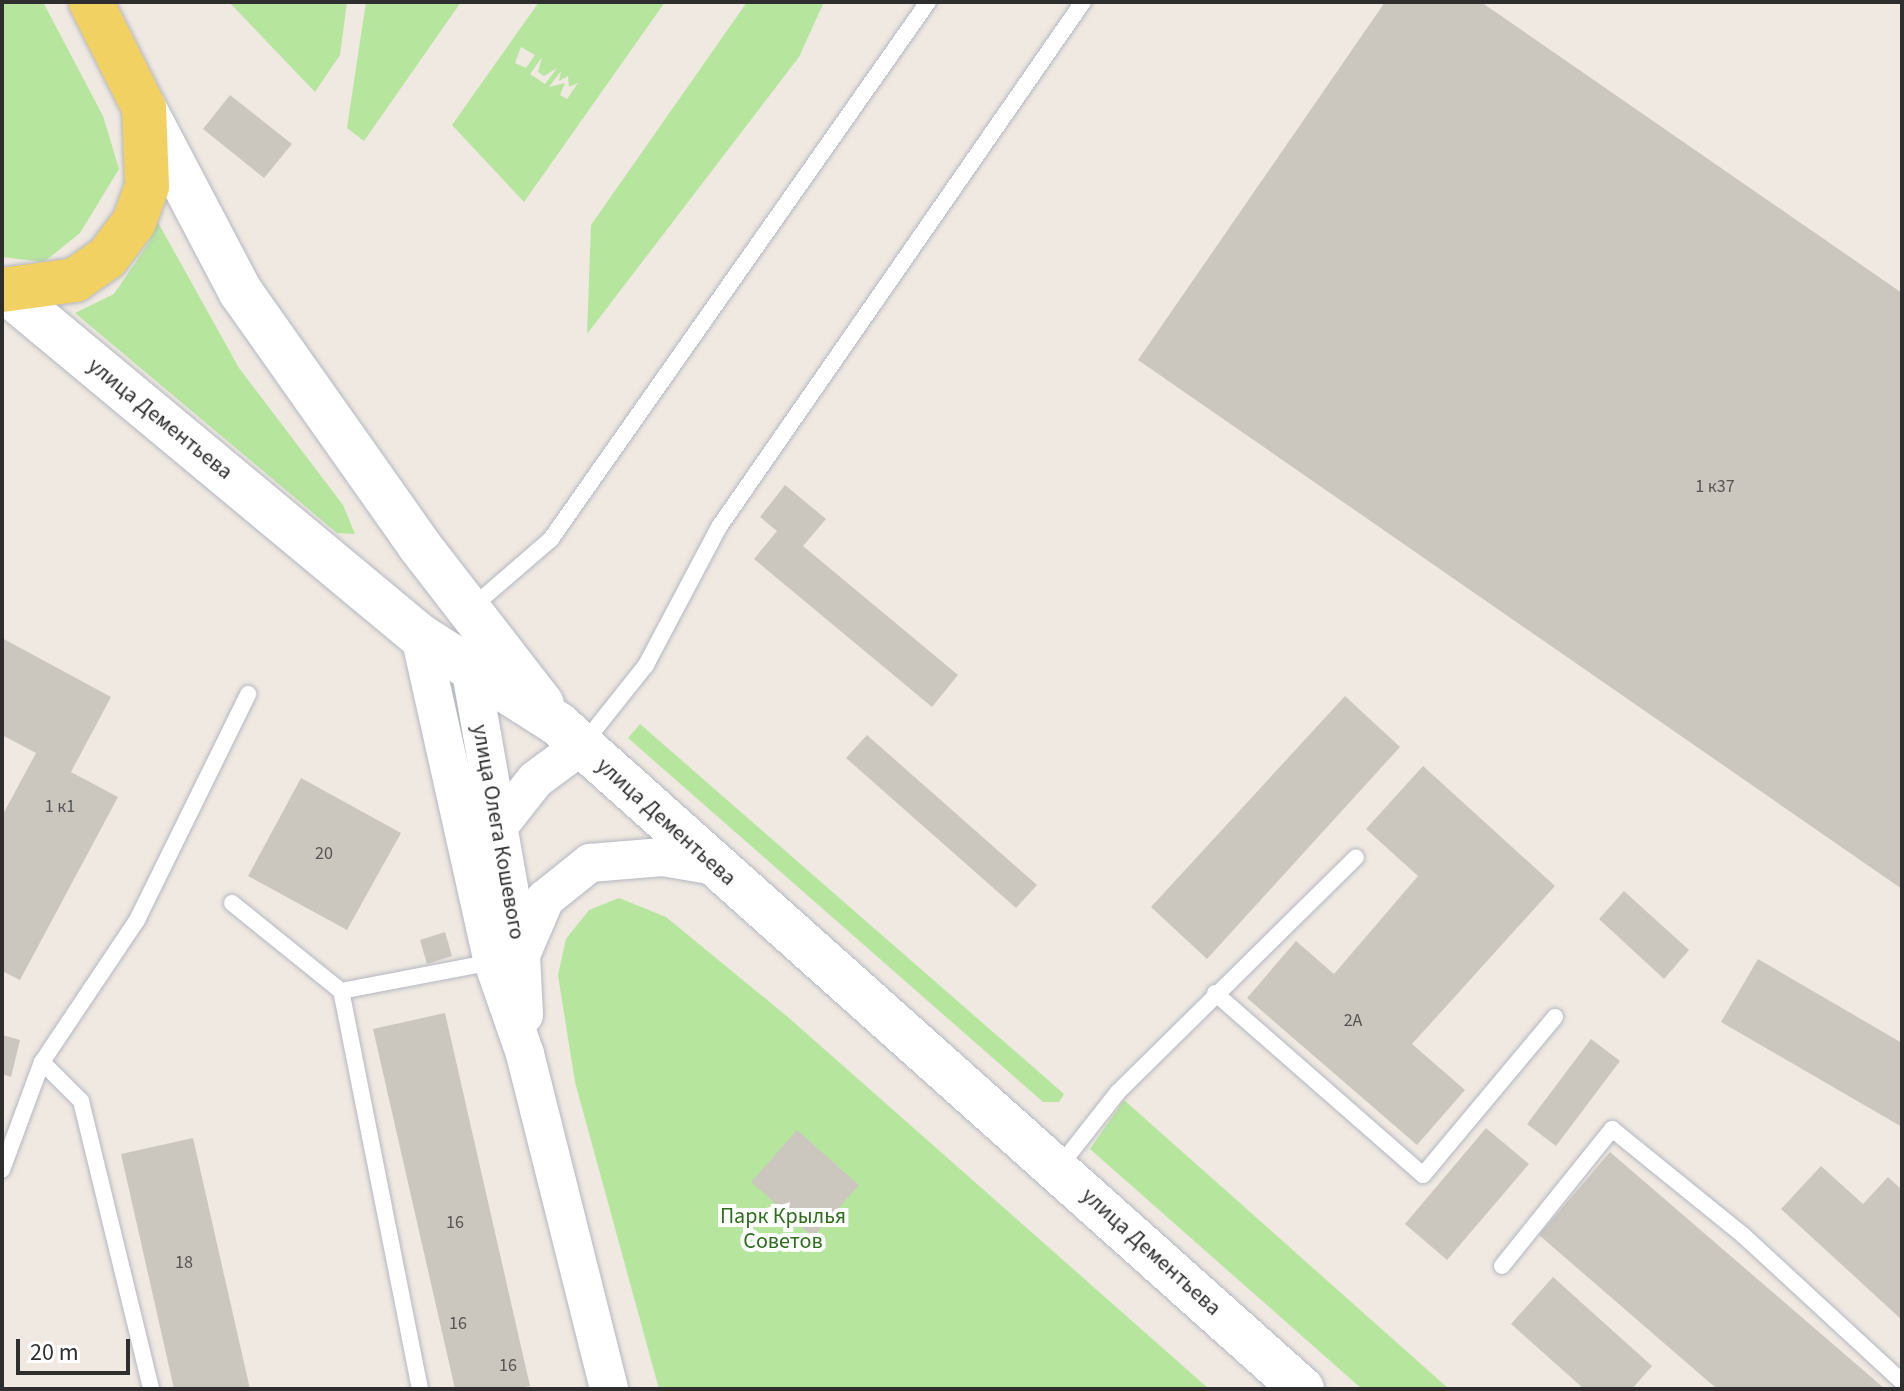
<!DOCTYPE html>
<html>
<head>
<meta charset="utf-8">
<style>
  body { margin:0 }
  #map { position:relative; width:1904px; height:1391px; overflow:hidden; background:#efe9e1; font-family:"Source Sans 3",sans-serif }
  div>[style] { position:absolute }
  .green>* { inset:0; background:#b6e59e }
  .building>* { inset:0; background:#cbc7bf }
  .roads { filter:drop-shadow(0 0 2px #b4b7c1) drop-shadow(0 0 2px #b4b7c1) }
  .service>* { height:16px; margin:-8px; padding:0 8px; transform-origin:8px; border-radius:8px; background:#fff }
  .tertiary>* { height:38px; margin:-19px; padding:0 19px; transform-origin:19px; border-radius:19px; background:#fff }
  .secondary>* { height:44px; margin:-22px; padding:0 22px; transform-origin:22px; border-radius:22px; background:#fff }
  .primary>* { height:44px; margin:-22px; padding:0 22px; transform-origin:22px; border-radius:22px; background:#f2d163 }
  span { translate:-50% -50%; white-space:nowrap; text-align:center; line-height:1.15; -webkit-text-stroke:8px #fff; paint-order:stroke }
  .number-label { font-size:18px; color:#555452 }
  .number-label span { -webkit-text-stroke-width:0 }
  .street-label { font-size:22px; color:#2e2e2e }
  .park-label { font-size:22px; color:#2c6e1b }
  .frame { position:absolute; inset:0; border:4px solid #2e2e2e; pointer-events:none }
  .scale { position:absolute; left:16px; top:1339px; width:114px; height:36px; box-sizing:border-box; border:4px solid #2e2e2e; border-top:0; padding-left:10px; font-size:24px; line-height:28px; white-space:nowrap; color:#2e2e2e; -webkit-text-stroke:6px #fff; paint-order:stroke }
</style>
</head>
<body>
<div id="map">
  <div class="green">
    <i style="clip-path:polygon(2px 2px,43px 2px,103px 116px,119px 169px,80px 233px,44px 262px,2px 257px)"></i>
    <i style="clip-path:polygon(229px 2px,347px 2px,340px 55px,315px 92px)"></i>
    <i style="clip-path:polygon(366px 2px,461px 2px,364px 141px,347px 128px)"></i>
    <i style="clip-path:polygon(evenodd,539px 2px,665px 2px,524px 202px,452px 125px,539px 2px,521px 47px,535px 55px,526px 68px,515px 63px,521px 47px,539px 2px,542px 57px,538px 72px,544px 76px,557px 68px,545px 84px,530px 74px,542px 57px,539px 2px,561px 71px,559px 81px,568px 76px,569px 87px,578px 83px,567px 99px,560px 95px,565px 83px,549px 87px,561px 71px)"></i>
    <i style="clip-path:polygon(747px 2px,824px 2px,799px 57px,587px 334px,591px 225px)"></i>
    <i style="clip-path:polygon(155px 217px,239px 368px,343px 505px,355px 534px,337px 533px,75px 313px,114px 294px,150px 241px)"></i>
    <i style="clip-path:polygon(640px 724px,1064px 1094px,1059px 1102px,1043px 1102px,628px 738px)"></i>
    <i style="clip-path:polygon(619px 898px,666px 917px,789px 1018px,1209px 1389px,659px 1389px,575px 1082px,558px 975px,566px 939px,589px 910px)"></i>
    <i style="clip-path:polygon(1124px 1100px,1449px 1389px,1362px 1389px,1090px 1149px)"></i>
  </div>
  <div class="building">
    <i style="clip-path:polygon(1385px 2px,1481px 2px,1902px 293px,1902px 889px,1138px 360px)"></i>
    <i style="clip-path:polygon(230px 95px,292px 144px,264px 178px,203px 129px)"></i>
    <i style="clip-path:polygon(785px 485px,826px 519px,803px 546px,958px 675px,932px 707px,754px 559px,777px 531px,760px 517px)"></i>
    <i style="clip-path:polygon(2px 638px,111px 697px,71px 772px,118px 797px,20px 980px,2px 971px,2px 816px,36px 753px,2px 735px)"></i>
    <i style="clip-path:polygon(1345px 696px,1400px 747px,1207px 959px,1151px 907px)"></i>
    <i style="clip-path:polygon(867px 735px,1037px 885px,1016px 908px,846px 758px)"></i>
    <i style="clip-path:polygon(1423px 766px,1555px 886px,1412px 1044px,1465px 1090px,1417px 1145px,1247px 998px,1296px 941px,1334px 974px,1418px 876px,1366px 829px)"></i>
    <i style="clip-path:polygon(301px 778px,401px 833px,347px 930px,248px 876px)"></i>
    <i style="clip-path:polygon(1624px 891px,1689px 950px,1664px 979px,1599px 919px)"></i>
    <i style="clip-path:polygon(445px 932px,452px 956px,427px 964px,420px 940px)"></i>
    <i style="clip-path:polygon(1758px 959px,1902px 1043px,1902px 1127px,1721px 1022px)"></i>
    <i style="clip-path:polygon(445px 1013px,530px 1386px,517px 1389px,455px 1389px,373px 1029px)"></i>
    <i style="clip-path:polygon(2px 1035px,20px 1040px,11px 1077px,2px 1074px)"></i>
    <i style="clip-path:polygon(1591px 1039px,1620px 1061px,1556px 1146px,1527px 1124px)"></i>
    <i style="clip-path:polygon(1486px 1128px,1529px 1164px,1447px 1260px,1405px 1224px)"></i>
    <i style="clip-path:polygon(797px 1130px,859px 1185px,813px 1237px,751px 1182px)"></i>
    <i style="clip-path:polygon(193px 1138px,250px 1389px,174px 1389px,158px 1318px,121px 1154px)"></i>
    <i style="clip-path:polygon(1610px 1152px,1885px 1389px,1717px 1389px,1539px 1235px)"></i>
    <i style="clip-path:polygon(1821px 1166px,1863px 1204px,1888px 1177px,1902px 1190px,1902px 1320px,1781px 1209px)"></i>
    <i style="clip-path:polygon(1553px 1277px,1652px 1366px,1632px 1389px,1584px 1389px,1511px 1324px)"></i>
  </div>
  <div class="roads">
    <div class="service">
      <i style="left:470px;top:609px;width:107px;rotate:-40.8deg"></i>
      <i style="left:551px;top:539px;width:656px;rotate:-54.93deg"></i>
      <i style="left:584px;top:743px;width:100px;rotate:-51.5deg"></i>
      <i style="left:646px;top:665px;width:156px;rotate:-62.1deg"></i>
      <i style="left:719px;top:527px;width:639px;rotate:-55.27deg"></i>
      <i style="left:232px;top:903px;width:140px;rotate:38.9deg"></i>
      <i style="left:1215px;top:993px;width:276px;rotate:41.2deg"></i>
      <i style="left:1423px;top:1175px;width:206px;rotate:-50.1deg"></i>
      <i style="left:42px;top:1062px;width:55px;rotate:45deg"></i>
      <i style="left:81px;top:1101px;width:296px;rotate:76.3deg"></i>
      <i style="left:1059px;top:1167px;width:95px;rotate:-51.8deg"></i>
      <i style="left:1118px;top:1092px;width:334px;rotate:-44.6deg"></i>
      <i style="left:2px;top:1170px;width:115px;rotate:-69.7deg"></i>
      <i style="left:42px;top:1062px;width:171px;rotate:-56.2deg"></i>
      <i style="left:137px;top:920px;width:252px;rotate:-63.8deg"></i>
      <i style="left:1502px;top:1266px;width:176px;rotate:-51.2deg"></i>
      <i style="left:1612px;top:1129px;width:170px;rotate:39deg"></i>
      <i style="left:1744px;top:1236px;width:215px;rotate:42.7deg"></i>
      <i style="left:420px;top:1389px;width:406px;rotate:-101.2deg"></i>
      <i style="left:341px;top:991px;width:155px;rotate:-10.8deg"></i>
    </div>
    <div class="tertiary">
      <i style="left:420px;top:636px;width:334px;rotate:77.4deg"></i>
      <i style="left:493px;top:962px;width:97px;rotate:70.8deg"></i>
      <i style="left:525px;top:1054px;width:345px;rotate:75.9deg"></i>
      <i style="left:471px;top:672px;width:287px;rotate:80deg"></i>
      <i style="left:521px;top:955px;width:60px;rotate:87.1deg"></i>
      <i style="left:488px;top:840px;width:76px;rotate:-51.9deg"></i>
      <i style="left:535px;top:780px;width:57px;rotate:-36.5deg"></i>
      <i style="left:521px;top:955px;width:61px;rotate:-66.8deg"></i>
      <i style="left:545px;top:899px;width:58px;rotate:-38.7deg"></i>
      <i style="left:590px;top:863px;width:73px;rotate:-4.7deg"></i>
      <i style="left:663px;top:857px;width:53px;rotate:9.8deg"></i>
    </div>
    <div class="secondary">
      <i style="left:144px;top:108px;width:207px;rotate:62.3deg"></i>
      <i style="left:240px;top:291px;width:311px;rotate:54.8deg"></i>
      <i style="left:419px;top:545px;width:201px;rotate:52.3deg"></i>
      <i style="left:5px;top:291px;width:540px;rotate:39.74deg"></i>
      <i style="left:420px;top:636px;width:164px;rotate:32.5deg"></i>
      <i style="left:558px;top:724px;width:998px;rotate:41.79deg"></i>
    </div>
    <div class="primary">
      <i style="left:2px;top:290px;width:74px;rotate:-7.8deg"></i>
      <i style="left:75px;top:280px;width:39px;rotate:-35deg"></i>
      <i style="left:107px;top:258px;width:45px;rotate:-53.1deg"></i>
      <i style="left:134px;top:222px;width:38px;rotate:-70deg"></i>
      <i style="left:147px;top:186px;width:78px;rotate:-92.2deg"></i>
      <i style="left:144px;top:108px;width:119px;rotate:-116.6deg"></i>
    </div>
  </div>
  <div class="number-label">
    <span style="left:1715px;top:487px">1 к37</span>
    <span style="left:60px;top:807px">1 к1</span>
    <span style="left:324px;top:854px">20</span>
    <span style="left:1353px;top:1021px">2А</span>
    <span style="left:455px;top:1223px">16</span>
    <span style="left:184px;top:1263px">18</span>
    <span style="left:458px;top:1324px">16</span>
    <span style="left:508px;top:1366px">16</span>
  </div>
  <div class="street-label">
    <span style="left:160px;top:419px;rotate:39deg">улица Дементьева</span>
    <span style="left:666px;top:822px;rotate:42deg">улица Дементьева</span>
    <span style="left:498px;top:832px;rotate:80deg">улица Олега Кошевого</span>
    <span style="left:1151px;top:1252px;rotate:42deg">улица Дементьева</span>
  </div>
  <div class="park-label">
    <span style="left:783px;top:1229px">Парк Крылья<br>Советов</span>
  </div>
  <div class="frame"></div>
  <div class="scale">20 m</div>
</div>
</body>
</html>
